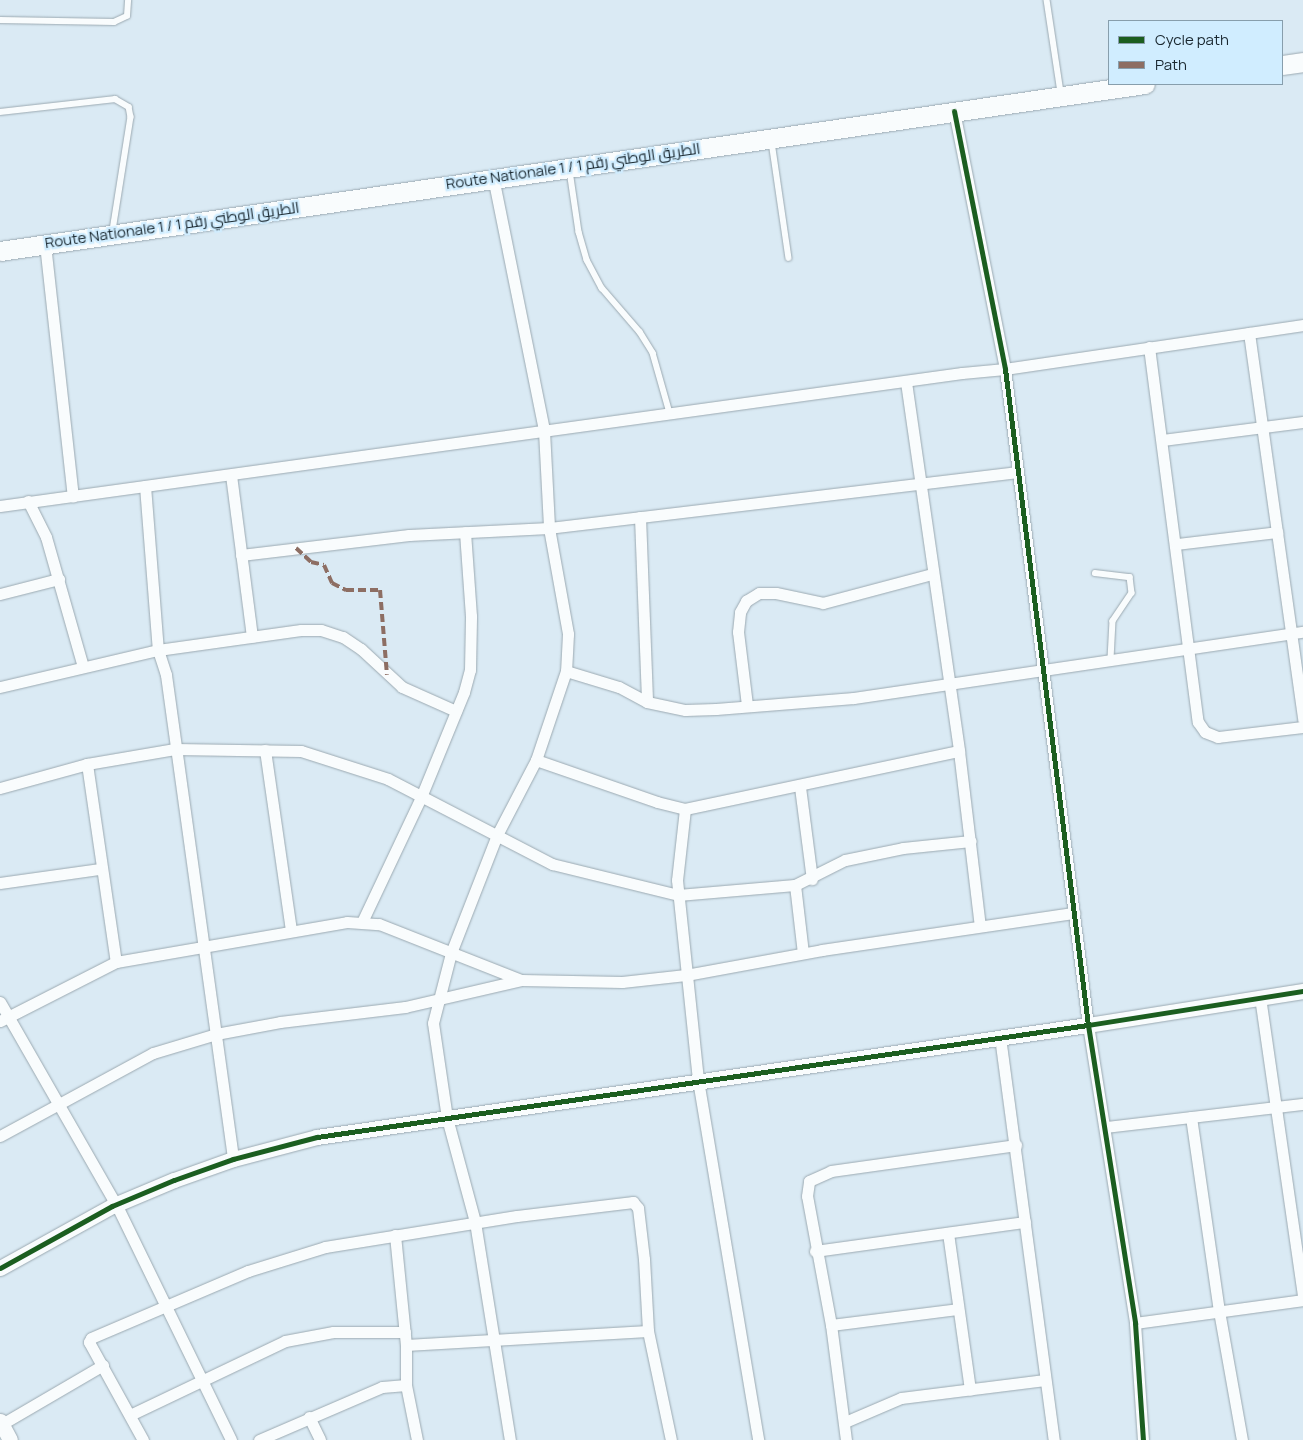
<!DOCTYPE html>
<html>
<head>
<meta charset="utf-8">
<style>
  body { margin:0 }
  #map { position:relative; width:1303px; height:1440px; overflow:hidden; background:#daeaf4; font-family:Manrope,Cairo,sans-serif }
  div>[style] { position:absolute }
  .roads { filter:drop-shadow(0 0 1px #9ba9b1) drop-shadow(0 0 1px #9ba9b1) }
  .service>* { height:5.5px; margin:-2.75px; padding:0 2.75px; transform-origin:2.75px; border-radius:2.75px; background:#f9fcfd }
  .minor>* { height:11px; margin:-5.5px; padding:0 5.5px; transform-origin:5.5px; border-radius:5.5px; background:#f9fcfd }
  .tertiary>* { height:15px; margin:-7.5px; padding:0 7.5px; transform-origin:7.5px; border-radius:7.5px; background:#f9fcfd }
  .primary>* { height:19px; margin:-9.5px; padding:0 9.5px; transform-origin:9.5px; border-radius:9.5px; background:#f9fcfd }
  .quiet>* { height:4px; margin-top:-2px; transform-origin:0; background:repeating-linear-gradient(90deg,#8d6e63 0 8px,transparent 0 12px) }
  .cycleway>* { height:5px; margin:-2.5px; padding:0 2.5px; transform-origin:2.5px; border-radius:2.5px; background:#1b5e20 }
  span { translate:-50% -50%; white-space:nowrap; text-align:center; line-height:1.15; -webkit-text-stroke:4.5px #d0edff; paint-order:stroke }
  .street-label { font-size:15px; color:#1a2830 }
  .legend { position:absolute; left:1108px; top:20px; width:175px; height:65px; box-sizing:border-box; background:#d0edff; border:1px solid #879eac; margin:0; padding:6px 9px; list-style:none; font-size:15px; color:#1a2830 }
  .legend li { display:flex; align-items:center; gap:10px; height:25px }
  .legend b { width:25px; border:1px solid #879eac }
</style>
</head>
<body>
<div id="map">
  <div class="roads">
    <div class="service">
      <i style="left:1047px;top:0;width:94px;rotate:81.4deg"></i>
      <i style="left:0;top:20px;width:114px;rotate:1deg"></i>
      <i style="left:114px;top:22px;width:14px;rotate:-25deg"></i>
      <i style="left:127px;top:16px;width:16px;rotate:-86deg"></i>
      <i style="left:0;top:112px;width:116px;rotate:-6.4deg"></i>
      <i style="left:115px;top:99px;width:16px;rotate:30deg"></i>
      <i style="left:129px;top:107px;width:10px;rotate:79deg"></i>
      <i style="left:131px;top:117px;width:115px;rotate:99deg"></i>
      <i style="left:772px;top:142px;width:117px;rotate:81.7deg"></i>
      <i style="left:570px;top:171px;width:62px;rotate:81.6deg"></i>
      <i style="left:579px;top:232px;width:29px;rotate:74deg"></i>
      <i style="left:587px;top:260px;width:32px;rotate:62deg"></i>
      <i style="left:602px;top:288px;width:58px;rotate:49.2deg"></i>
      <i style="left:640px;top:332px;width:25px;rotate:58deg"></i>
      <i style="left:653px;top:353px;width:62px;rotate:74.2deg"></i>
      <i style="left:1095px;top:573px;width:35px;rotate:7deg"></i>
      <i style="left:1130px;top:577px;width:16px;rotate:83deg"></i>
      <i style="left:1132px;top:593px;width:34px;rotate:124deg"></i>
      <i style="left:1113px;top:621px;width:39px;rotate:93deg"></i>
    </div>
    <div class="minor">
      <i style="left:954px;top:111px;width:263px;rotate:78.8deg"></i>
      <i style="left:1005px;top:369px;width:661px;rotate:82.79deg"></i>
      <i style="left:1088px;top:1025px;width:302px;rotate:81deg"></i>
      <i style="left:1135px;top:1323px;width:117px;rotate:86.1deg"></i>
      <i style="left:493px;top:177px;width:259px;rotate:78.6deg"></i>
      <i style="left:544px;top:431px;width:97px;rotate:87deg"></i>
      <i style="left:549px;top:528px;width:108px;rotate:79.8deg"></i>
      <i style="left:568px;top:634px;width:37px;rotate:93deg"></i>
      <i style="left:566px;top:671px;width:94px;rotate:108.6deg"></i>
      <i style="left:536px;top:760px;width:85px;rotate:117.5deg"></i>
      <i style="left:497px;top:835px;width:127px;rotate:111.3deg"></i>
      <i style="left:451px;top:953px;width:72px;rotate:104.4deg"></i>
      <i style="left:433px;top:1023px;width:96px;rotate:81.6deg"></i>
      <i style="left:447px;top:1118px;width:108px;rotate:74.9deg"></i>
      <i style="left:475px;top:1222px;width:221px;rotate:80.9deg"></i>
      <i style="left:45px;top:244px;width:254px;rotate:83.7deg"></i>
      <i style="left:1249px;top:333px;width:390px;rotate:82deg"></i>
      <i style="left:1149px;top:347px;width:378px;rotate:82.6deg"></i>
      <i style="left:1198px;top:722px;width:12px;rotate:55deg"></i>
      <i style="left:1205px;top:732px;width:14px;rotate:21deg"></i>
      <i style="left:1218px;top:737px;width:86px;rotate:-6.7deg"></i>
      <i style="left:906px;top:382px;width:373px;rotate:81.8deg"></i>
      <i style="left:959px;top:751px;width:176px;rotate:83.2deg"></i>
      <i style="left:1162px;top:440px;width:142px;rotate:-7.3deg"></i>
      <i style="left:231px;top:475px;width:163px;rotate:82.6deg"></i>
      <i style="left:145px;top:486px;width:165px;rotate:85.5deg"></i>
      <i style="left:158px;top:650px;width:26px;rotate:72deg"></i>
      <i style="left:166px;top:675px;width:489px;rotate:82.1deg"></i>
      <i style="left:28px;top:501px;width:40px;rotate:63.4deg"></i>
      <i style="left:46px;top:537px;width:135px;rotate:74.1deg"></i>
      <i style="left:0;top:506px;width:971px;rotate:-7.87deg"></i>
      <i style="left:962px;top:373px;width:43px;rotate:-5.3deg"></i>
      <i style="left:1005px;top:369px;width:301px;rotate:-8.4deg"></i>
      <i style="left:640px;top:517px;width:185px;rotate:87.8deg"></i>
      <i style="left:1177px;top:544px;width:101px;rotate:-6.8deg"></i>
      <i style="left:241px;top:555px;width:169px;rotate:-6.8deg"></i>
      <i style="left:409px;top:535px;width:140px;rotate:-2.9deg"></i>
      <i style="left:549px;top:528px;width:471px;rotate:-6.8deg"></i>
      <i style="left:0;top:594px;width:61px;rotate:-14.3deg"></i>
      <i style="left:566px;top:671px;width:55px;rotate:16.8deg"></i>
      <i style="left:619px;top:687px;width:32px;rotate:28deg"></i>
      <i style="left:647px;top:702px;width:39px;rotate:12deg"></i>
      <i style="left:685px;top:710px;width:31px;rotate:-2deg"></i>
      <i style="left:716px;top:709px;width:138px;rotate:-4.6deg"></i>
      <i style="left:854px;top:698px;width:454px;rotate:-8.4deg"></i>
      <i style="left:0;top:687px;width:162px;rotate:-13.2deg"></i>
      <i style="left:158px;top:650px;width:144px;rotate:-8deg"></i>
      <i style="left:301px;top:630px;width:20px"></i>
      <i style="left:321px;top:630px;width:23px;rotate:18deg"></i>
      <i style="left:343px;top:637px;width:22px;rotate:34deg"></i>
      <i style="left:361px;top:649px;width:56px;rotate:42.8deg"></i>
      <i style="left:402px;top:687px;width:59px;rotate:24deg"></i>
      <i style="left:747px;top:705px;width:74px;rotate:-97deg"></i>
      <i style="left:738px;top:632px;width:20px;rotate:-84deg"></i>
      <i style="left:740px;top:612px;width:13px;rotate:-61deg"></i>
      <i style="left:746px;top:601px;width:15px;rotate:-32deg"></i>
      <i style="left:759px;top:593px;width:17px"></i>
      <i style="left:776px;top:593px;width:48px;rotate:12deg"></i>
      <i style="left:823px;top:603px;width:113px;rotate:-14.9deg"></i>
      <i style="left:265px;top:750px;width:182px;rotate:81.8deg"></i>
      <i style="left:536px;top:760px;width:128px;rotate:19.1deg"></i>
      <i style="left:657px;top:802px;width:29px;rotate:14deg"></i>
      <i style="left:685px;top:809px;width:280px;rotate:-12deg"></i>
      <i style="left:87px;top:764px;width:200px;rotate:81.7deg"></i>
      <i style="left:800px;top:787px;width:93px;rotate:82.6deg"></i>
      <i style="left:0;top:788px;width:90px;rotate:-15.4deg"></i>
      <i style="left:87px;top:764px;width:89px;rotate:-9.7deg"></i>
      <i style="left:175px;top:749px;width:126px;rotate:0.9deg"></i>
      <i style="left:301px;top:751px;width:91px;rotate:17.8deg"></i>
      <i style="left:388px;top:779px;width:185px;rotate:27.4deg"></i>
      <i style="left:552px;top:864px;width:130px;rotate:13.8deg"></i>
      <i style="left:678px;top:895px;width:117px;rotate:-4.9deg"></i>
      <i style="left:795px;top:885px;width:56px;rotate:-26.6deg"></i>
      <i style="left:845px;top:860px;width:59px;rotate:-11.7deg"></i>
      <i style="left:903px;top:848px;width:68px;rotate:-5.9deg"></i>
      <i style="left:685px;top:809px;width:71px;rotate:96.4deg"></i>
      <i style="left:677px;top:880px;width:201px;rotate:84deg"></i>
      <i style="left:698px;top:1080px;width:365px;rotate:80.5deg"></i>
      <i style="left:0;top:883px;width:101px;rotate:-8deg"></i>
      <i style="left:795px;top:885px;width:68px;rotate:83.3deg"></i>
      <i style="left:362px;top:922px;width:138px;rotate:-64.7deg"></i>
      <i style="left:421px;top:797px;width:113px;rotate:-67.7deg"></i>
      <i style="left:464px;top:692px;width:23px;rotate:-75deg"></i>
      <i style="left:470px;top:670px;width:54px;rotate:-88.9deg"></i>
      <i style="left:471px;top:616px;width:84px;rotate:-94.1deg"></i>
      <i style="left:1260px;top:997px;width:301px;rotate:81.8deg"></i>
      <i style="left:0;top:1002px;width:235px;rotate:60.2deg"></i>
      <i style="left:117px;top:1206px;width:260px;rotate:64deg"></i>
      <i style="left:0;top:1021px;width:130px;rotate:-27deg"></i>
      <i style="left:116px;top:962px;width:234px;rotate:-9.8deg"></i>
      <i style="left:347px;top:922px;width:32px;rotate:4deg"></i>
      <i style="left:379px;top:924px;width:153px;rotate:21.5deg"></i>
      <i style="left:1000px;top:1037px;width:407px;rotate:82.4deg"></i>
      <i style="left:1191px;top:1117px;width:196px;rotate:81.8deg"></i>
      <i style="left:1219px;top:1311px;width:131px;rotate:79.9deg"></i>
      <i style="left:1106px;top:1127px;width:198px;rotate:-6.7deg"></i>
      <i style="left:0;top:1136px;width:174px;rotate:-28.5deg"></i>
      <i style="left:153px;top:1053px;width:66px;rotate:-16.8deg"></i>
      <i style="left:216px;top:1034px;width:65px;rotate:-10.6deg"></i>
      <i style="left:280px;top:1022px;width:126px;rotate:-6.8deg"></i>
      <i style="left:405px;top:1007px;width:119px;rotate:-13.1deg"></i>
      <i style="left:521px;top:980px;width:101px;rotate:1.1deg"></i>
      <i style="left:622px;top:982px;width:64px;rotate:-6.2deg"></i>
      <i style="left:686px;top:975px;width:138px;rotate:-10.4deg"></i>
      <i style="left:822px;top:950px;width:255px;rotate:-8.4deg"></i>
      <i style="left:948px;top:1233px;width:158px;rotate:82deg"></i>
      <i style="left:395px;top:1235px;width:111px;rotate:84.3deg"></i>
      <i style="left:406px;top:1345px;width:40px;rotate:90deg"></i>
      <i style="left:406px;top:1385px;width:56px;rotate:78.7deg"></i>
      <i style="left:815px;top:1251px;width:212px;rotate:-7.9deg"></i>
      <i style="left:1135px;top:1323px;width:170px;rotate:-7.8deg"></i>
      <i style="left:831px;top:1325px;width:127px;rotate:-7.2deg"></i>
      <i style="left:406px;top:1345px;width:242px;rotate:-3.3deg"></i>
      <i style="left:130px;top:1415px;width:172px;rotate:-25.5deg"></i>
      <i style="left:285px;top:1341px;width:49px;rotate:-10.6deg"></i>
      <i style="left:333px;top:1332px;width:72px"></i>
      <i style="left:309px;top:1417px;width:25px;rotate:64deg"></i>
      <i style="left:845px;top:1422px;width:61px;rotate:-23.2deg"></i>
      <i style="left:901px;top:1398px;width:145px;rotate:-7.1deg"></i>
      <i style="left:2px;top:1424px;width:117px;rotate:-30.3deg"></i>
      <i style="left:143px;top:1440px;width:112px;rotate:-118.9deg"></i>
      <i style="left:89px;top:1342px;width:4px;rotate:-63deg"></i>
      <i style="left:91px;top:1338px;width:171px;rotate:-23.1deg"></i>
      <i style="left:248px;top:1271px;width:81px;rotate:-17.3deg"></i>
      <i style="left:325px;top:1247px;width:194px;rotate:-9.2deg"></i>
      <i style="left:517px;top:1216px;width:117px;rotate:-6.9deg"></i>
      <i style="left:633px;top:1202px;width:8px;rotate:50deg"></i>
      <i style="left:638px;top:1208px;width:51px;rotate:83.3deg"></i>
      <i style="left:644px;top:1259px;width:72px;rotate:86.8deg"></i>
      <i style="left:648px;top:1331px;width:111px;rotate:78.1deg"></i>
      <i style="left:259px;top:1440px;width:134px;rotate:-23.3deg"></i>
      <i style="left:382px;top:1387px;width:24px;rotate:-5deg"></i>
      <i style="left:846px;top:1440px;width:116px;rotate:-97.4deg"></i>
      <i style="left:831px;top:1325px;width:131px;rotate:-100.5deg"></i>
      <i style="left:807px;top:1196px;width:15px;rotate:-82deg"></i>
      <i style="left:809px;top:1181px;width:24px;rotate:-24deg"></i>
      <i style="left:831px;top:1171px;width:187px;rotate:-8deg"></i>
    </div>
    <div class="tertiary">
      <i style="left:0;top:1268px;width:128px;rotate:-29deg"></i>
      <i style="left:112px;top:1206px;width:67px;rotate:-22.8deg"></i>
      <i style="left:174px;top:1180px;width:63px;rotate:-19.6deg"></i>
      <i style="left:233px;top:1159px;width:87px;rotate:-14.7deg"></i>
      <i style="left:317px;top:1137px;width:779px;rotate:-8.27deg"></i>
      <i style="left:1088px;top:1025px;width:218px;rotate:-9deg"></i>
      <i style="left:0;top:1421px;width:21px;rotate:62deg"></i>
    </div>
    <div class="primary">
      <i style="left:1282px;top:65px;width:21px;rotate:-8deg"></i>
      <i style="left:0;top:251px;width:1157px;rotate:-8.3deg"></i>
    </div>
  </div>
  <div class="quiet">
    <i style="left:296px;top:548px;width:21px;rotate:43deg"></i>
    <i style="left:311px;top:562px;width:13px;rotate:13deg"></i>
    <i style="left:324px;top:565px;width:20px;rotate:66deg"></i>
    <i style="left:332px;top:583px;width:16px;rotate:27deg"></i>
    <i style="left:346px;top:590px;width:34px"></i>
    <i style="left:380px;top:590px;width:85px;rotate:85.3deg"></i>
  </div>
  <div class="cycleway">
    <i style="left:954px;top:111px;width:263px;rotate:78.8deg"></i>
    <i style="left:1005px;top:369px;width:661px;rotate:82.79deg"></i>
    <i style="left:1088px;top:1025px;width:302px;rotate:81deg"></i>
    <i style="left:1135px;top:1323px;width:117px;rotate:86.1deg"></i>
    <i style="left:0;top:1268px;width:128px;rotate:-29deg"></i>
    <i style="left:112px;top:1206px;width:67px;rotate:-22.8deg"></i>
    <i style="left:174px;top:1180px;width:63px;rotate:-19.6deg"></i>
    <i style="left:233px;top:1159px;width:87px;rotate:-14.7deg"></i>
    <i style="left:317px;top:1137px;width:779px;rotate:-8.27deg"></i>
    <i style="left:1088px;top:1025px;width:218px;rotate:-9deg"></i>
  </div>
  <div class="street-label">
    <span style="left:573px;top:166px;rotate:-8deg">Route Nationale 1 / الطريق الوطني رقم 1</span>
    <span style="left:172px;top:225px;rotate:-8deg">Route Nationale 1 / الطريق الوطني رقم 1</span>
  </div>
  <ul class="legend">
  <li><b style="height:6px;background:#1b5e20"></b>Cycle path</li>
  <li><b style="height:6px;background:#8d6e63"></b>Path</li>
  </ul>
</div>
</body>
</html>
